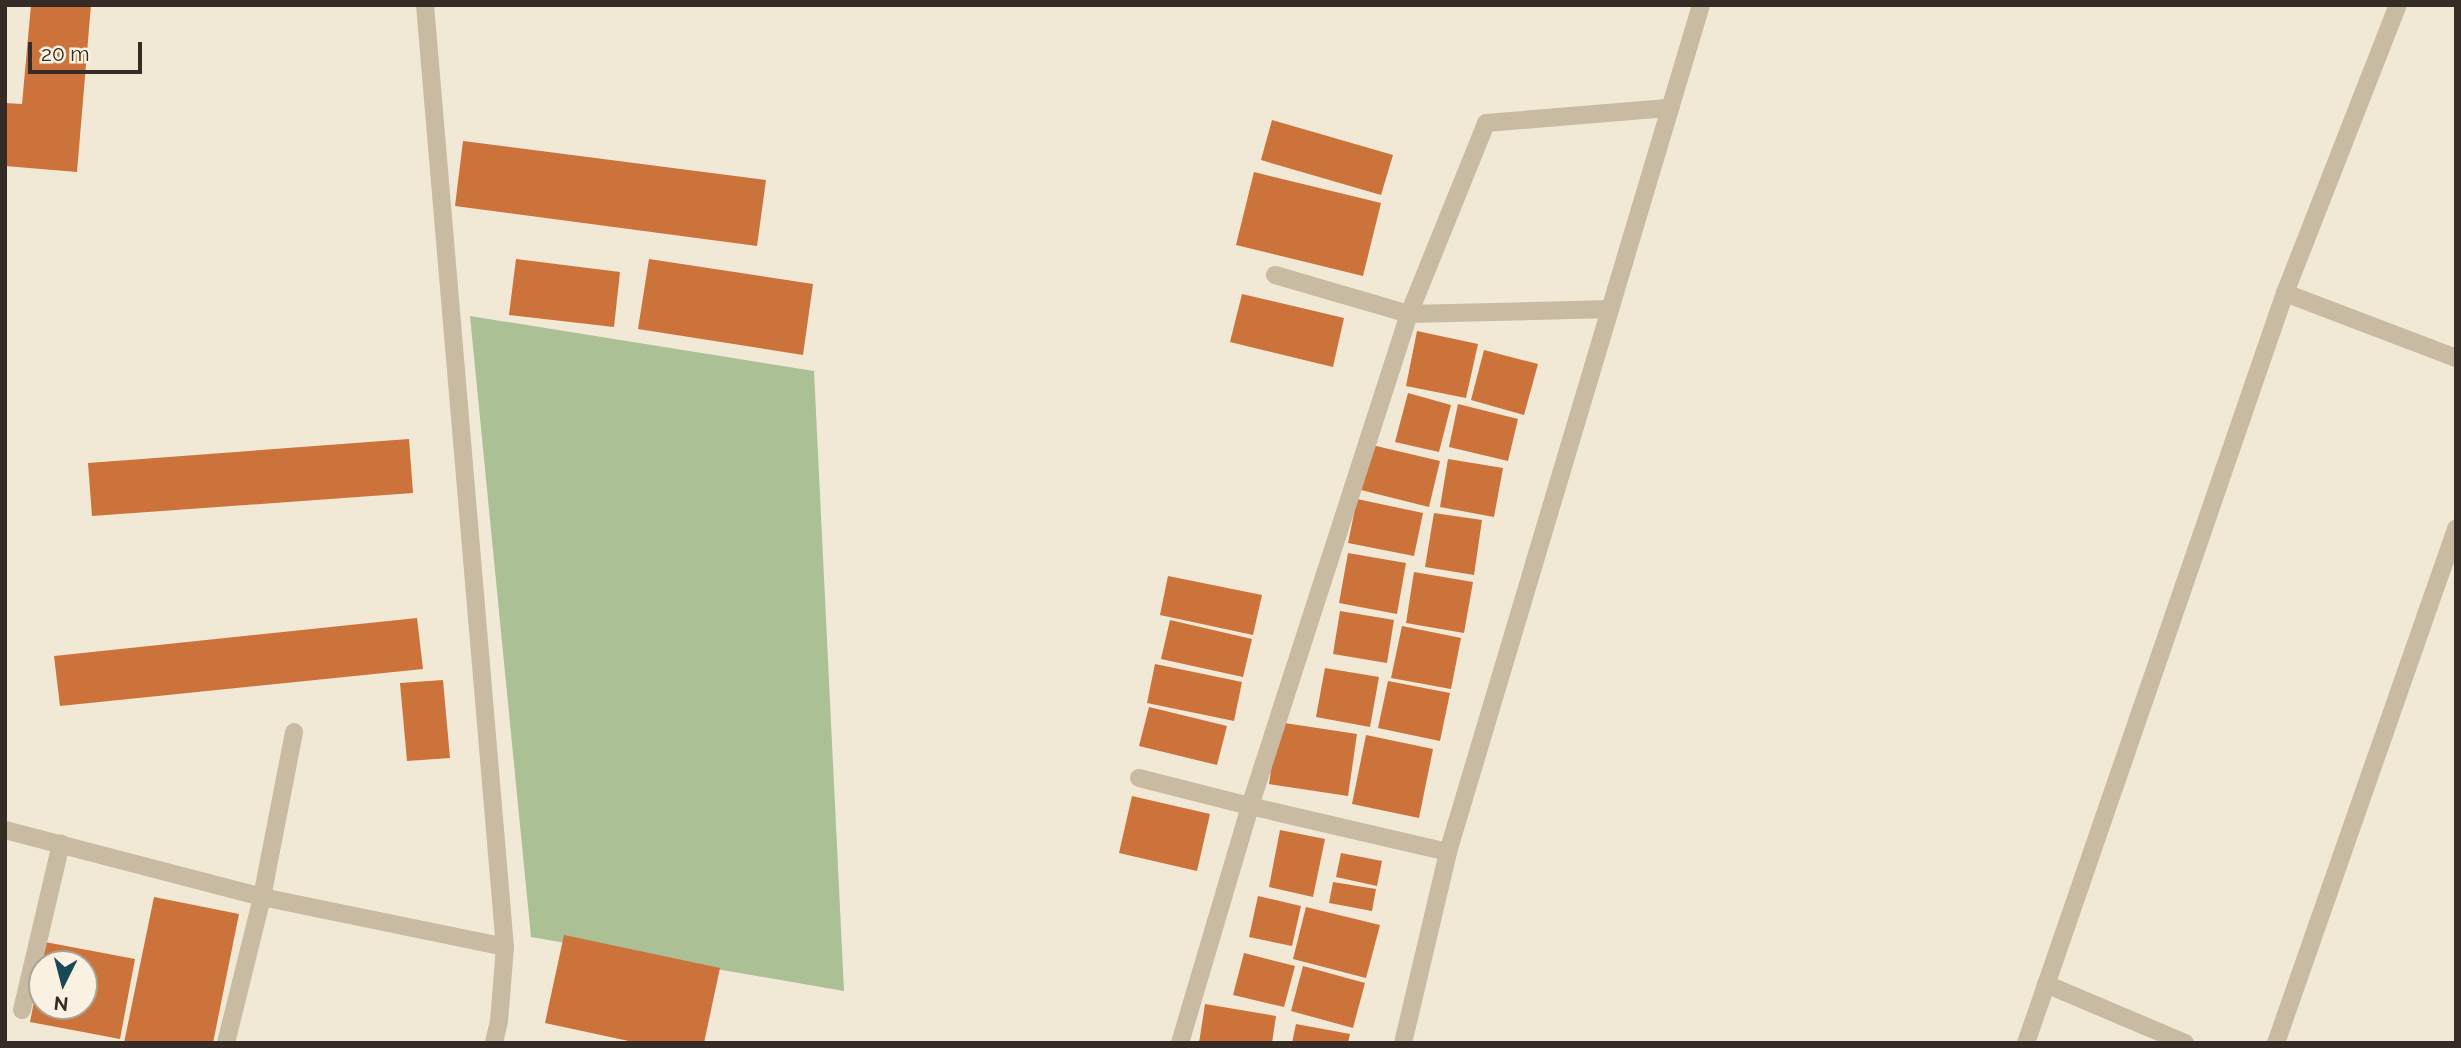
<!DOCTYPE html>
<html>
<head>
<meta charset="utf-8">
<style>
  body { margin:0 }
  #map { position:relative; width:2461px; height:1048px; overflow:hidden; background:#f1e8d6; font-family:Raleway,sans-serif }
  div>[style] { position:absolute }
  .green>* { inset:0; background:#acc096 }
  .building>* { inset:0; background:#cb733a }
  .minor>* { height:18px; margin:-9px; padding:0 9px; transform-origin:9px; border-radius:9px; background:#c9baa2 }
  span { translate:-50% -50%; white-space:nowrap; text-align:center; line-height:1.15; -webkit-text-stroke:7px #f9f2e2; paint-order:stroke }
  .frame { position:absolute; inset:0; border:7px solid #342c25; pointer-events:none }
  .north { position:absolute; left:28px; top:950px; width:70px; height:70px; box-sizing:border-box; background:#f9f2e2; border:2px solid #aaa396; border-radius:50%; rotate:186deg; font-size:19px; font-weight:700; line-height:28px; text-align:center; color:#342c25 }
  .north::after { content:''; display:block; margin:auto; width:24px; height:32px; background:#194956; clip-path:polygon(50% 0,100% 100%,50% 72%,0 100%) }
  .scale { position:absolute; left:28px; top:42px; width:114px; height:32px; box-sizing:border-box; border:4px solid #342c25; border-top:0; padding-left:9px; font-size:21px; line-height:24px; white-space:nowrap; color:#342c25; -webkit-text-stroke:5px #f9f2e2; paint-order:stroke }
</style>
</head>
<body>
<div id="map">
  <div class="green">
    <i style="clip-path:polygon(470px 316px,814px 371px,844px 991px,531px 937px)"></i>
  </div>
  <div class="building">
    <i style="clip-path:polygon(31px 5px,91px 5px,77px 172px,5px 166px,5px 103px,22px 104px)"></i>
    <i style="clip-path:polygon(1272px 120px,1393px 155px,1381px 195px,1261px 160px)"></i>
    <i style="clip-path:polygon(463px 141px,766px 180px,757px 246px,455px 206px)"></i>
    <i style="clip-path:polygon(1254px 172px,1381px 203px,1363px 276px,1236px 245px)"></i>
    <i style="clip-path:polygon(516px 259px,620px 272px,614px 327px,509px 315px)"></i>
    <i style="clip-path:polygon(649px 259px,813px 284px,803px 355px,638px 329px)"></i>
    <i style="clip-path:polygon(1242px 294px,1344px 318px,1333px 367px,1230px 342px)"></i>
    <i style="clip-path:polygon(1417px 331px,1478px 344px,1466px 398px,1406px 386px)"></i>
    <i style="clip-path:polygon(1484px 350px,1538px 364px,1524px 415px,1471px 400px)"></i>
    <i style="clip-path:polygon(1408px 393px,1451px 405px,1439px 452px,1395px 442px)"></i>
    <i style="clip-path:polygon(1458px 404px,1518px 419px,1508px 461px,1449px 447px)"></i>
    <i style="clip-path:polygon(409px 439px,413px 493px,92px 516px,88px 463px)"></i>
    <i style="clip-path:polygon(1372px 445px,1440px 461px,1429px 507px,1361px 490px)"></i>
    <i style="clip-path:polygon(1448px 459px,1503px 468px,1494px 517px,1440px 507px)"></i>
    <i style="clip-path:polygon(1357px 499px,1423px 513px,1414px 556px,1348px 543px)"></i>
    <i style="clip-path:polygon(1434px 513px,1482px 520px,1474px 575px,1425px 567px)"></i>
    <i style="clip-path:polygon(1348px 553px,1406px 563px,1397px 614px,1339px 603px)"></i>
    <i style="clip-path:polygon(1414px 572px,1473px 582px,1464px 633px,1406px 623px)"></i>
    <i style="clip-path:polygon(1168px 576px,1262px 595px,1253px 635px,1160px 615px)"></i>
    <i style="clip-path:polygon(1340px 611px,1394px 620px,1387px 663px,1333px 654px)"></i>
    <i style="clip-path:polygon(417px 618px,423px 669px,60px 706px,54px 656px)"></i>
    <i style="clip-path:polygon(1170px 620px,1252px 639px,1243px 677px,1161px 659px)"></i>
    <i style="clip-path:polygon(1402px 626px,1461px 638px,1451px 689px,1391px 678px)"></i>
    <i style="clip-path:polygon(1155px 664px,1242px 682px,1234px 721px,1147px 703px)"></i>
    <i style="clip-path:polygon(1325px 668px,1379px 677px,1370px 727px,1316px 717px)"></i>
    <i style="clip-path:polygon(443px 680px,450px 758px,407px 761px,400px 683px)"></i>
    <i style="clip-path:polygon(1388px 681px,1450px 693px,1440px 741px,1378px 728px)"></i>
    <i style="clip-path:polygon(1149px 707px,1227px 726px,1217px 765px,1139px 746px)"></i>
    <i style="clip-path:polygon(1278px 722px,1357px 734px,1348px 796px,1269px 784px)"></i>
    <i style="clip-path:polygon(1366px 735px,1433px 749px,1419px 818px,1352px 804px)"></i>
    <i style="clip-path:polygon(1132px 796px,1210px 814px,1197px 871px,1119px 853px)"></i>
    <i style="clip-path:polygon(1280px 830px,1325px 839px,1313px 897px,1269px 887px)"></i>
    <i style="clip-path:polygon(1341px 853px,1382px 861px,1377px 886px,1336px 877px)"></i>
    <i style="clip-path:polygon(1333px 882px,1376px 889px,1372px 911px,1329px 903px)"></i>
    <i style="clip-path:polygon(1258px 896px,1301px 906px,1292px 946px,1249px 937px)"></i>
    <i style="clip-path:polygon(154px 897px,239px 914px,213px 1043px,124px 1043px)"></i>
    <i style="clip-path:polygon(1306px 907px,1380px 925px,1366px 978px,1293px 959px)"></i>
    <i style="clip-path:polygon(564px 935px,720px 968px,704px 1043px,638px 1043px,545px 1023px)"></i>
    <i style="clip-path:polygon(45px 942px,135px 959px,120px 1039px,30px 1022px,41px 966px,42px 1006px,84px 1006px,84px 964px,41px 964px)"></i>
    <i style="clip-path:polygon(1244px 953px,1295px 966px,1284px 1007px,1233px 995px)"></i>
    <i style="clip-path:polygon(1303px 966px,1365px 983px,1353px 1028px,1291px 1011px)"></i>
    <i style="clip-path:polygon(1205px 1004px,1276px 1016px,1272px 1043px,1199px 1043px)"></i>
    <i style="clip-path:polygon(1296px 1024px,1350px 1034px,1348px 1043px,1292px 1043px)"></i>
  </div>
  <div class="minor">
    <i style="left:425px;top:5px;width:945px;rotate:85.15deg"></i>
    <i style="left:505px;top:947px;width:74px;rotate:94.6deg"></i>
    <i style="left:499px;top:1021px;width:23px;rotate:103deg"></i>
    <i style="left:1275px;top:275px;width:140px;rotate:16.2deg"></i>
    <i style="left:1409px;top:314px;width:206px;rotate:-68deg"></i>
    <i style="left:1486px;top:123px;width:185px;rotate:-4.7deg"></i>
    <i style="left:2285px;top:293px;width:183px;rotate:20.8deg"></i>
    <i style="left:1139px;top:778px;width:114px;rotate:14.2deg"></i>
    <i style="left:1250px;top:806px;width:517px;rotate:-72.09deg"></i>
    <i style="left:1409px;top:314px;width:201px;rotate:-1.4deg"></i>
    <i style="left:5px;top:830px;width:266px;rotate:14.6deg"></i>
    <i style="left:262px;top:897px;width:248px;rotate:11.6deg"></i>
    <i style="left:2046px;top:984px;width:151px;rotate:23deg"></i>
    <i style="left:22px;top:1010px;width:171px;rotate:-76.8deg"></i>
    <i style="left:226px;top:1043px;width:150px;rotate:-76.1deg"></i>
    <i style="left:262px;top:897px;width:168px;rotate:-79deg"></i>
    <i style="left:1180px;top:1043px;width:247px;rotate:-73.5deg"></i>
    <i style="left:1250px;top:806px;width:203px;rotate:13.1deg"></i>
    <i style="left:1403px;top:1043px;width:196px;rotate:-76.7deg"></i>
    <i style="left:1448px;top:852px;width:884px;rotate:-73.37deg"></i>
    <i style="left:2026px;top:1043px;width:793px;rotate:-70.95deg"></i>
    <i style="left:2285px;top:293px;width:309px;rotate:-68.6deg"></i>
    <i style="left:2276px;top:1043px;width:545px;rotate:-70.7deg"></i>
  </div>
  <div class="frame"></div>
  <div class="north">N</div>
  <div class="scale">20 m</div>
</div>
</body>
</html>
